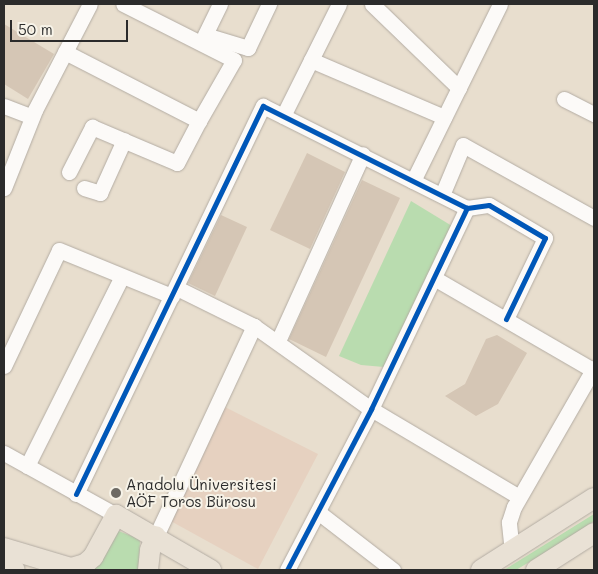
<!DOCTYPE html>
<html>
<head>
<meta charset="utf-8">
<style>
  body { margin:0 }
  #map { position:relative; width:598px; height:574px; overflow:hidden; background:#e8dece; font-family:Mali,sans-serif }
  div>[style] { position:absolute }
  .built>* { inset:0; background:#e6d1c0 }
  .green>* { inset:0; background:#b9dcaf }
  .building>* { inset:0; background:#d5c6b5 }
  .roads { filter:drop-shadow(0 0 1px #b3aca3) drop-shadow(0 0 1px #b3aca3) }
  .minor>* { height:15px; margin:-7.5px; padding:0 7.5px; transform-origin:7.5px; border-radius:7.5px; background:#fcfaf8 }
  .major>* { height:20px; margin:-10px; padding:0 10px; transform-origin:10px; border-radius:10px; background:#e9e1d5 }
  .cycleway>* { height:5px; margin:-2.5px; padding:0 2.5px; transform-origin:2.5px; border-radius:2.5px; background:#0057b8 }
  .dots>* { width:14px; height:14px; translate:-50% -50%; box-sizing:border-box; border:2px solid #f7f3e8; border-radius:50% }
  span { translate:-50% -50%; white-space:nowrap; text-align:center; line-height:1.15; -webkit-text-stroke:4px #f7f3e8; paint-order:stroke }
  .poi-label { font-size:15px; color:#2b2b2b }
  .left { translate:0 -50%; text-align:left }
  .frame { position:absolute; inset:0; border:5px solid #2b2b2b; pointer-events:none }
  .scale { position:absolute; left:10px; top:20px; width:118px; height:22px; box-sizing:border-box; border:2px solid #2b2b2b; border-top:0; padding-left:6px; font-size:15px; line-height:18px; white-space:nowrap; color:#2b2b2b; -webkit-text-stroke:4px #f7f3e8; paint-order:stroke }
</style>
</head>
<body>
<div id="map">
  <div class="built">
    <i style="clip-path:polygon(223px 406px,318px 454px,258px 569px,167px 519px)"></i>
  </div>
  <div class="green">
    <i style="clip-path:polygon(411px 201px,452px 226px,384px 367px,361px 365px,339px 356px)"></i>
    <i style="clip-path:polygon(594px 514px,594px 521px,574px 535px,516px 570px,504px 570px)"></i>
    <i style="clip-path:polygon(113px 529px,140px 539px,139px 570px,94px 570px)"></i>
  </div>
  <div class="building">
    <i style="clip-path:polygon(4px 24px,54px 54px,28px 99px,4px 84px)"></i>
    <i style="clip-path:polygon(307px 153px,345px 172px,310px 249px,270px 230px)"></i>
    <i style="clip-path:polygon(362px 180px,400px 198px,326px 357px,289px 339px)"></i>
    <i style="clip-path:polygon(221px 215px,247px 227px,215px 296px,188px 283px)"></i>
    <i style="clip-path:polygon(497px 335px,527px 353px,498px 404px,476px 416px,445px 396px,465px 384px,486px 339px)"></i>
  </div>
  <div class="roads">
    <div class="minor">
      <i style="left:220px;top:4px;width:34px;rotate:116deg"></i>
      <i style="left:205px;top:35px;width:45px;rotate:16.8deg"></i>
      <i style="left:248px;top:48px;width:49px;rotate:-64.5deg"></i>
      <i style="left:372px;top:4px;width:121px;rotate:44deg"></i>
      <i style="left:65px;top:52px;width:151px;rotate:27.2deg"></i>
      <i style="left:199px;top:121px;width:70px;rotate:-60.2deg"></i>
      <i style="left:234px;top:60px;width:124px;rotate:-153.2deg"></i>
      <i style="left:311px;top:60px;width:145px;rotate:23.2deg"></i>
      <i style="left:564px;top:99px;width:34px;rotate:27deg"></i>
      <i style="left:4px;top:106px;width:30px;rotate:21deg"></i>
      <i style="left:283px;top:116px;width:125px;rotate:-63.4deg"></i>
      <i style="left:69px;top:172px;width:51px;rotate:-62.9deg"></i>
      <i style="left:92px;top:127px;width:92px;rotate:23deg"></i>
      <i style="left:177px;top:163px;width:47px;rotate:-62.4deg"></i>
      <i style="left:413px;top:181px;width:197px;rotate:-63.8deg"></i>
      <i style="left:4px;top:188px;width:84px;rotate:-68.3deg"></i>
      <i style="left:35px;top:110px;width:119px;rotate:-62.6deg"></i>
      <i style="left:84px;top:188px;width:17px;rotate:17deg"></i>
      <i style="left:100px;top:193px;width:58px;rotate:-65.6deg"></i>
      <i style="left:442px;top:195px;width:54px;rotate:-67.2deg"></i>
      <i style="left:463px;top:145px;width:150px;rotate:29.1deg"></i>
      <i style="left:434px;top:278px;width:184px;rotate:30.1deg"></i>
      <i style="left:177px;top:288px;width:86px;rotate:26.3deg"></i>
      <i style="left:254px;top:326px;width:143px;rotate:35.4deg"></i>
      <i style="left:371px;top:409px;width:172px;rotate:30.7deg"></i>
      <i style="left:278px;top:341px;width:205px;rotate:-65.6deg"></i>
      <i style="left:4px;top:366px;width:128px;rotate:-64.6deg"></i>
      <i style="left:59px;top:250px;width:122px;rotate:22.2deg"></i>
      <i style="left:4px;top:453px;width:128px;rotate:29deg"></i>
      <i style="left:27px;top:466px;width:212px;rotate:-63.4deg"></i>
      <i style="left:76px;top:494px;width:431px;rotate:-64.3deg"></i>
      <i style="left:263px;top:106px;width:228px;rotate:26.6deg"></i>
      <i style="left:467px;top:208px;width:22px;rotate:-8deg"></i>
      <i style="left:489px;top:205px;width:65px;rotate:30.5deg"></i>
      <i style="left:545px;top:238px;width:90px;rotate:115.7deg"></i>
      <i style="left:318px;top:512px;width:95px;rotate:37.7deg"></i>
      <i style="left:156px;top:536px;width:232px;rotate:-65deg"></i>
      <i style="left:512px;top:552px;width:30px;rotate:-96deg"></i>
      <i style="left:509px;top:522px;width:16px;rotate:-72deg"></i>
      <i style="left:514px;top:507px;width:160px;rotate:-60.1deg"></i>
      <i style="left:287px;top:570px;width:182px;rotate:-62.4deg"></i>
      <i style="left:371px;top:409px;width:223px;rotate:-64.5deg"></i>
    </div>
    <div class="major">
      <i style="left:4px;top:548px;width:70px;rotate:16.6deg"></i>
      <i style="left:71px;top:568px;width:15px;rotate:-16deg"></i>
      <i style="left:85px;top:564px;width:11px;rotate:-41deg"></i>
      <i style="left:93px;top:557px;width:48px;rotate:-61.3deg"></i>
      <i style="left:116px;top:515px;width:110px;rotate:30.1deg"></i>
      <i style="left:4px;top:567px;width:11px;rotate:15deg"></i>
      <i style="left:148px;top:570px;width:20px;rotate:-84deg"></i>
      <i style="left:150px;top:550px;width:15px;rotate:-67deg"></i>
      <i style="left:481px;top:570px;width:134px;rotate:-32.5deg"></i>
      <i style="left:536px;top:570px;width:69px;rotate:-32.5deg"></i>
    </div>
  </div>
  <div class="cycleway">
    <i style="left:76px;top:494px;width:431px;rotate:-64.3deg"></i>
    <i style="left:263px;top:106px;width:228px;rotate:26.6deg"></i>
    <i style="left:467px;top:208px;width:22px;rotate:-8deg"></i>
    <i style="left:489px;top:205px;width:65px;rotate:30.5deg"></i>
    <i style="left:545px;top:238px;width:90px;rotate:115.7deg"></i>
    <i style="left:287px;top:570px;width:182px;rotate:-62.4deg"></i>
    <i style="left:371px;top:409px;width:223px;rotate:-64.5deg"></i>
  </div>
  <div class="dots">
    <i style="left:116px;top:493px;background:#6d6a64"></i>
  </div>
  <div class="poi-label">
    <span class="left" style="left:126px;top:493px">Anadolu Üniversitesi<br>AÖF Toros Bürosu</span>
  </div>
  <div class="frame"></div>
  <div class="scale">50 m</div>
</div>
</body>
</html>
